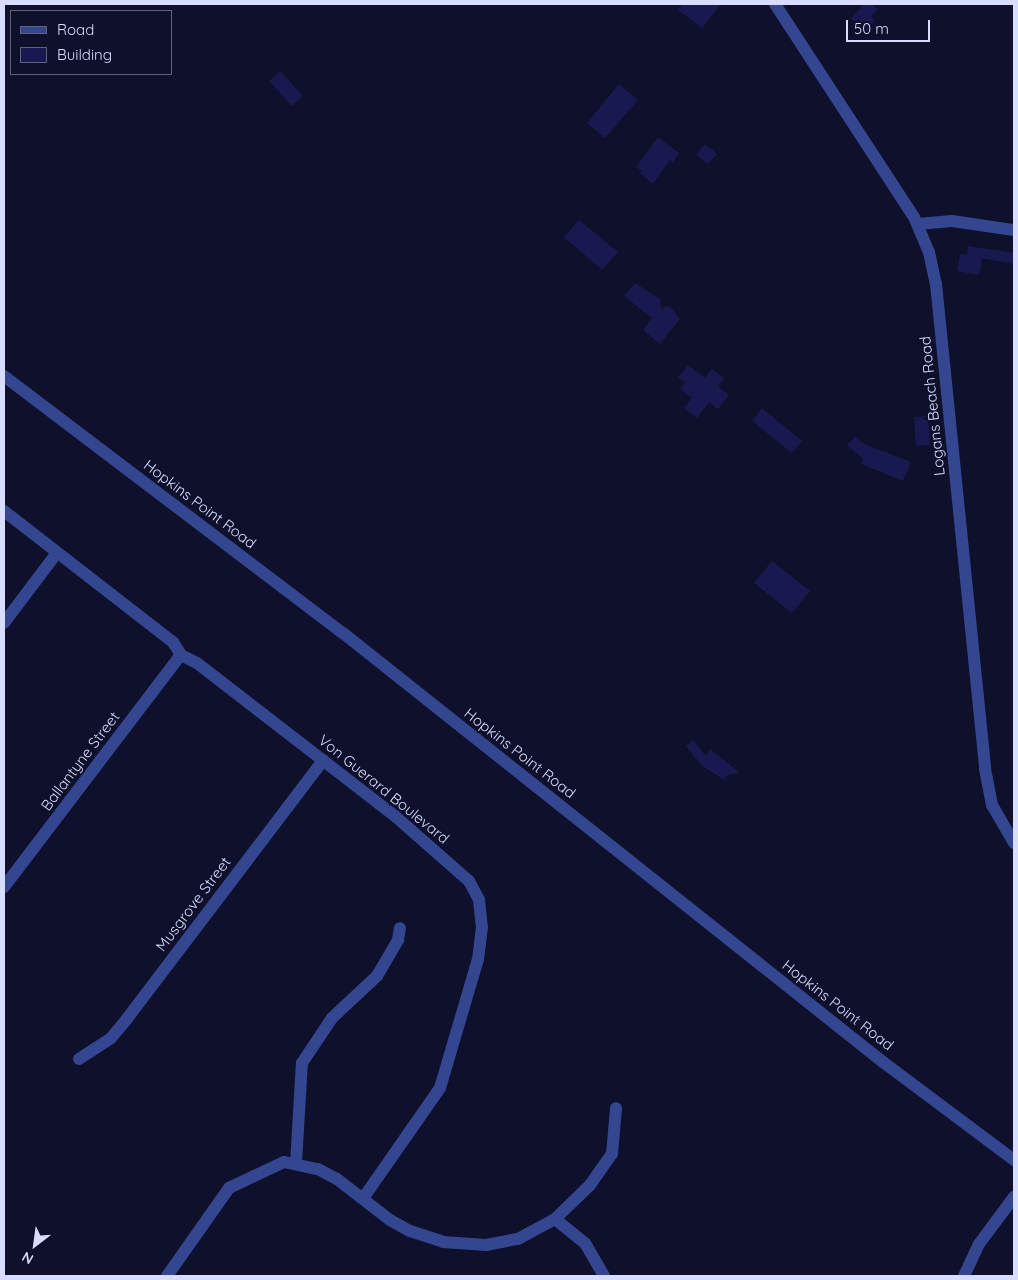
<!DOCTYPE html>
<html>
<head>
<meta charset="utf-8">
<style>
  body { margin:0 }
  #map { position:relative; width:1018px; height:1280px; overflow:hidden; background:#0e102c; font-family:Quicksand,sans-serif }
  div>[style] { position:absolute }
  .building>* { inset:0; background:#181a4f }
  .minor>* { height:12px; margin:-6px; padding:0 6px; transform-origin:6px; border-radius:6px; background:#34468f }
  span { translate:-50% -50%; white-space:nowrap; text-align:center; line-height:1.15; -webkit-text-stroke:4px #0e102c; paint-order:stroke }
  .street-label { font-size:15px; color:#d8ddff }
  .frame { position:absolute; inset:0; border:5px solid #d8ddff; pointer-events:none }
  .legend { position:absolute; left:10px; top:10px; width:162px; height:65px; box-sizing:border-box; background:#0e102c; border:1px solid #5f6280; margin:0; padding:6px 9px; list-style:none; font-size:15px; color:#d8ddff }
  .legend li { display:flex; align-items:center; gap:10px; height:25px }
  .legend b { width:25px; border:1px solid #5f6280 }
  .north { position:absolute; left:10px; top:1220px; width:50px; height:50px; -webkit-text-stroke:4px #0e102c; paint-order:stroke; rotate:210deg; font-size:14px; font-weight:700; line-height:20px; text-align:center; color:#d8ddff }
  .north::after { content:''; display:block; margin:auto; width:18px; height:22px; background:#d8ddff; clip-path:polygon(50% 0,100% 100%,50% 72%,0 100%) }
  .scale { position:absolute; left:846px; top:20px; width:84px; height:22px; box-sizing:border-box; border:2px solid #d8ddff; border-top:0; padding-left:6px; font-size:15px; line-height:18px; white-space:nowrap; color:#d8ddff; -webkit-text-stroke:4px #0e102c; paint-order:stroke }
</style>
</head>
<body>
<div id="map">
  <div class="building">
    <i style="clip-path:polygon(683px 4px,721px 4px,702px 28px,678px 10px)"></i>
    <i style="clip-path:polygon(864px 4px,872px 4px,878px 9px,871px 17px,875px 20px,866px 32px,851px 19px)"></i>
    <i style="clip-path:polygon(280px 71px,303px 96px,292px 106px,269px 81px)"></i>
    <i style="clip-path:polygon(619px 84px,638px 100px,605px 138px,587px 123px)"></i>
    <i style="clip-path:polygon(658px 137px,679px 153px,673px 162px,670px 160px,653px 184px,640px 174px,642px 171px,636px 167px)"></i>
    <i style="clip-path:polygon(705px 144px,717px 154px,708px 164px,696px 155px)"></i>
    <i style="clip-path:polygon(579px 220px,618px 252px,602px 270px,564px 237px)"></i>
    <i style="clip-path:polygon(968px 246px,1014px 253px,1014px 264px,982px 258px,979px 275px,957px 271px,960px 254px,967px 255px)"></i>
    <i style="clip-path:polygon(635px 283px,660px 299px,661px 308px,669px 306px,680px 319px,660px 344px,643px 330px,652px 318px,624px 296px)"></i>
    <i style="clip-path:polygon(688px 365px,705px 378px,712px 369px,724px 378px,718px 386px,729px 395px,718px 409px,709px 402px,697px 418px,684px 408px,692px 398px,680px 389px,685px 382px,678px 377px)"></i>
    <i style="clip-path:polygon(762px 408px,802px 441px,792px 453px,752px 421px)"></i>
    <i style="clip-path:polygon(928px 416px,930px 445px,916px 446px,914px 417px)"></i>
    <i style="clip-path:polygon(855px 436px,862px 443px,911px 462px,903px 481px,861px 464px,863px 459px,847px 445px)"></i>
    <i style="clip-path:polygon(772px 561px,810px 591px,792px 613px,754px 583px)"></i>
    <i style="clip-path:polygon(693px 740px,706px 756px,710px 749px,740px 773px,727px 775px,724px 780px,701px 765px,686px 746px)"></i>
  </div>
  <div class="minor">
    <i style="left:775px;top:4px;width:254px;rotate:56.9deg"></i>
    <i style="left:914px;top:217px;width:38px;rotate:67deg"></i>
    <i style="left:929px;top:252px;width:33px;rotate:78deg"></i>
    <i style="left:936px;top:284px;width:487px;rotate:84.2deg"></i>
    <i style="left:985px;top:769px;width:37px;rotate:79deg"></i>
    <i style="left:992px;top:805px;width:44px;rotate:59.9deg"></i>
    <i style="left:918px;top:224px;width:34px;rotate:-5deg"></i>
    <i style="left:952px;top:221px;width:63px;rotate:8.3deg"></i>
    <i style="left:4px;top:376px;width:425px;rotate:37.2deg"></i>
    <i style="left:343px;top:633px;width:690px;rotate:38.47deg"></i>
    <i style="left:883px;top:1062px;width:164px;rotate:36.8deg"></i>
    <i style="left:4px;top:511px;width:214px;rotate:37.8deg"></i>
    <i style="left:173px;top:642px;width:15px;rotate:58deg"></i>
    <i style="left:181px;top:655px;width:18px;rotate:27deg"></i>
    <i style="left:197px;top:663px;width:250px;rotate:37.7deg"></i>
    <i style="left:395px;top:816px;width:98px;rotate:41.3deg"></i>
    <i style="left:469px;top:881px;width:21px;rotate:62deg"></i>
    <i style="left:479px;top:900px;width:27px;rotate:84deg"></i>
    <i style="left:482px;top:927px;width:32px;rotate:97deg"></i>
    <i style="left:478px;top:959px;width:134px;rotate:106.4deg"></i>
    <i style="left:440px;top:1088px;width:133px;rotate:124.9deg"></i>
    <i style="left:4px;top:623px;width:86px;rotate:-53deg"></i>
    <i style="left:4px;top:887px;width:292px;rotate:-52.7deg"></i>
    <i style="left:79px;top:1059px;width:38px;rotate:-33deg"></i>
    <i style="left:111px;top:1038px;width:23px;rotate:-50deg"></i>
    <i style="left:126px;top:1020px;width:326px;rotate:-52.8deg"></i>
    <i style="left:296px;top:1163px;width:100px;rotate:-86.6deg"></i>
    <i style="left:302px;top:1063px;width:54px;rotate:-56.3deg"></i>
    <i style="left:332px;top:1018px;width:62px;rotate:-43deg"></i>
    <i style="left:377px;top:976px;width:42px;rotate:-59.7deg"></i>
    <i style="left:398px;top:940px;width:12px;rotate:-81deg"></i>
    <i style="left:555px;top:1219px;width:38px;rotate:39deg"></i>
    <i style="left:585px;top:1243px;width:38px;rotate:60deg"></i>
    <i style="left:167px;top:1276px;width:108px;rotate:-54.8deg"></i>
    <i style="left:229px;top:1188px;width:61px;rotate:-25.3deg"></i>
    <i style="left:284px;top:1162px;width:35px;rotate:12deg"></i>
    <i style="left:318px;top:1169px;width:21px;rotate:28deg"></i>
    <i style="left:337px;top:1179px;width:67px;rotate:37.7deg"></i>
    <i style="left:390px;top:1220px;width:23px;rotate:29deg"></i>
    <i style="left:410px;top:1231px;width:35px;rotate:18deg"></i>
    <i style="left:443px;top:1242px;width:43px;rotate:4deg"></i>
    <i style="left:486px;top:1245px;width:33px;rotate:-11deg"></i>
    <i style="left:518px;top:1239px;width:42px;rotate:-28.4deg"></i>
    <i style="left:555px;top:1219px;width:49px;rotate:-44.2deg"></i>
    <i style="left:590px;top:1185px;width:38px;rotate:-55deg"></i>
    <i style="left:612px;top:1154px;width:46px;rotate:-85deg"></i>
    <i style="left:964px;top:1276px;width:35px;rotate:-65deg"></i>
    <i style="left:979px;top:1244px;width:59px;rotate:-53.3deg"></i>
  </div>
  <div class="street-label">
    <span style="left:932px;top:406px;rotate:-96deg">Logans Beach Road</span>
    <span style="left:200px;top:504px;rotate:37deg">Hopkins Point Road</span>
    <span style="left:520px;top:753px;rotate:38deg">Hopkins Point Road</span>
    <span style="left:80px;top:761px;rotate:-53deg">Ballantyne Street</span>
    <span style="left:384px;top:789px;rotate:39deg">Von Guerard Boulevard</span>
    <span style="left:193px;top:904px;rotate:-53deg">Musgrove Street</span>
    <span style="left:838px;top:1005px;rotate:38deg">Hopkins Point Road</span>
  </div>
  <div class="frame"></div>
  <ul class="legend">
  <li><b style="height:6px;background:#34468f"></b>Road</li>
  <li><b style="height:14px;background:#181a4f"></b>Building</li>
  </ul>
  <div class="north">N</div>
  <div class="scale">50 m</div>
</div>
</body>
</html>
